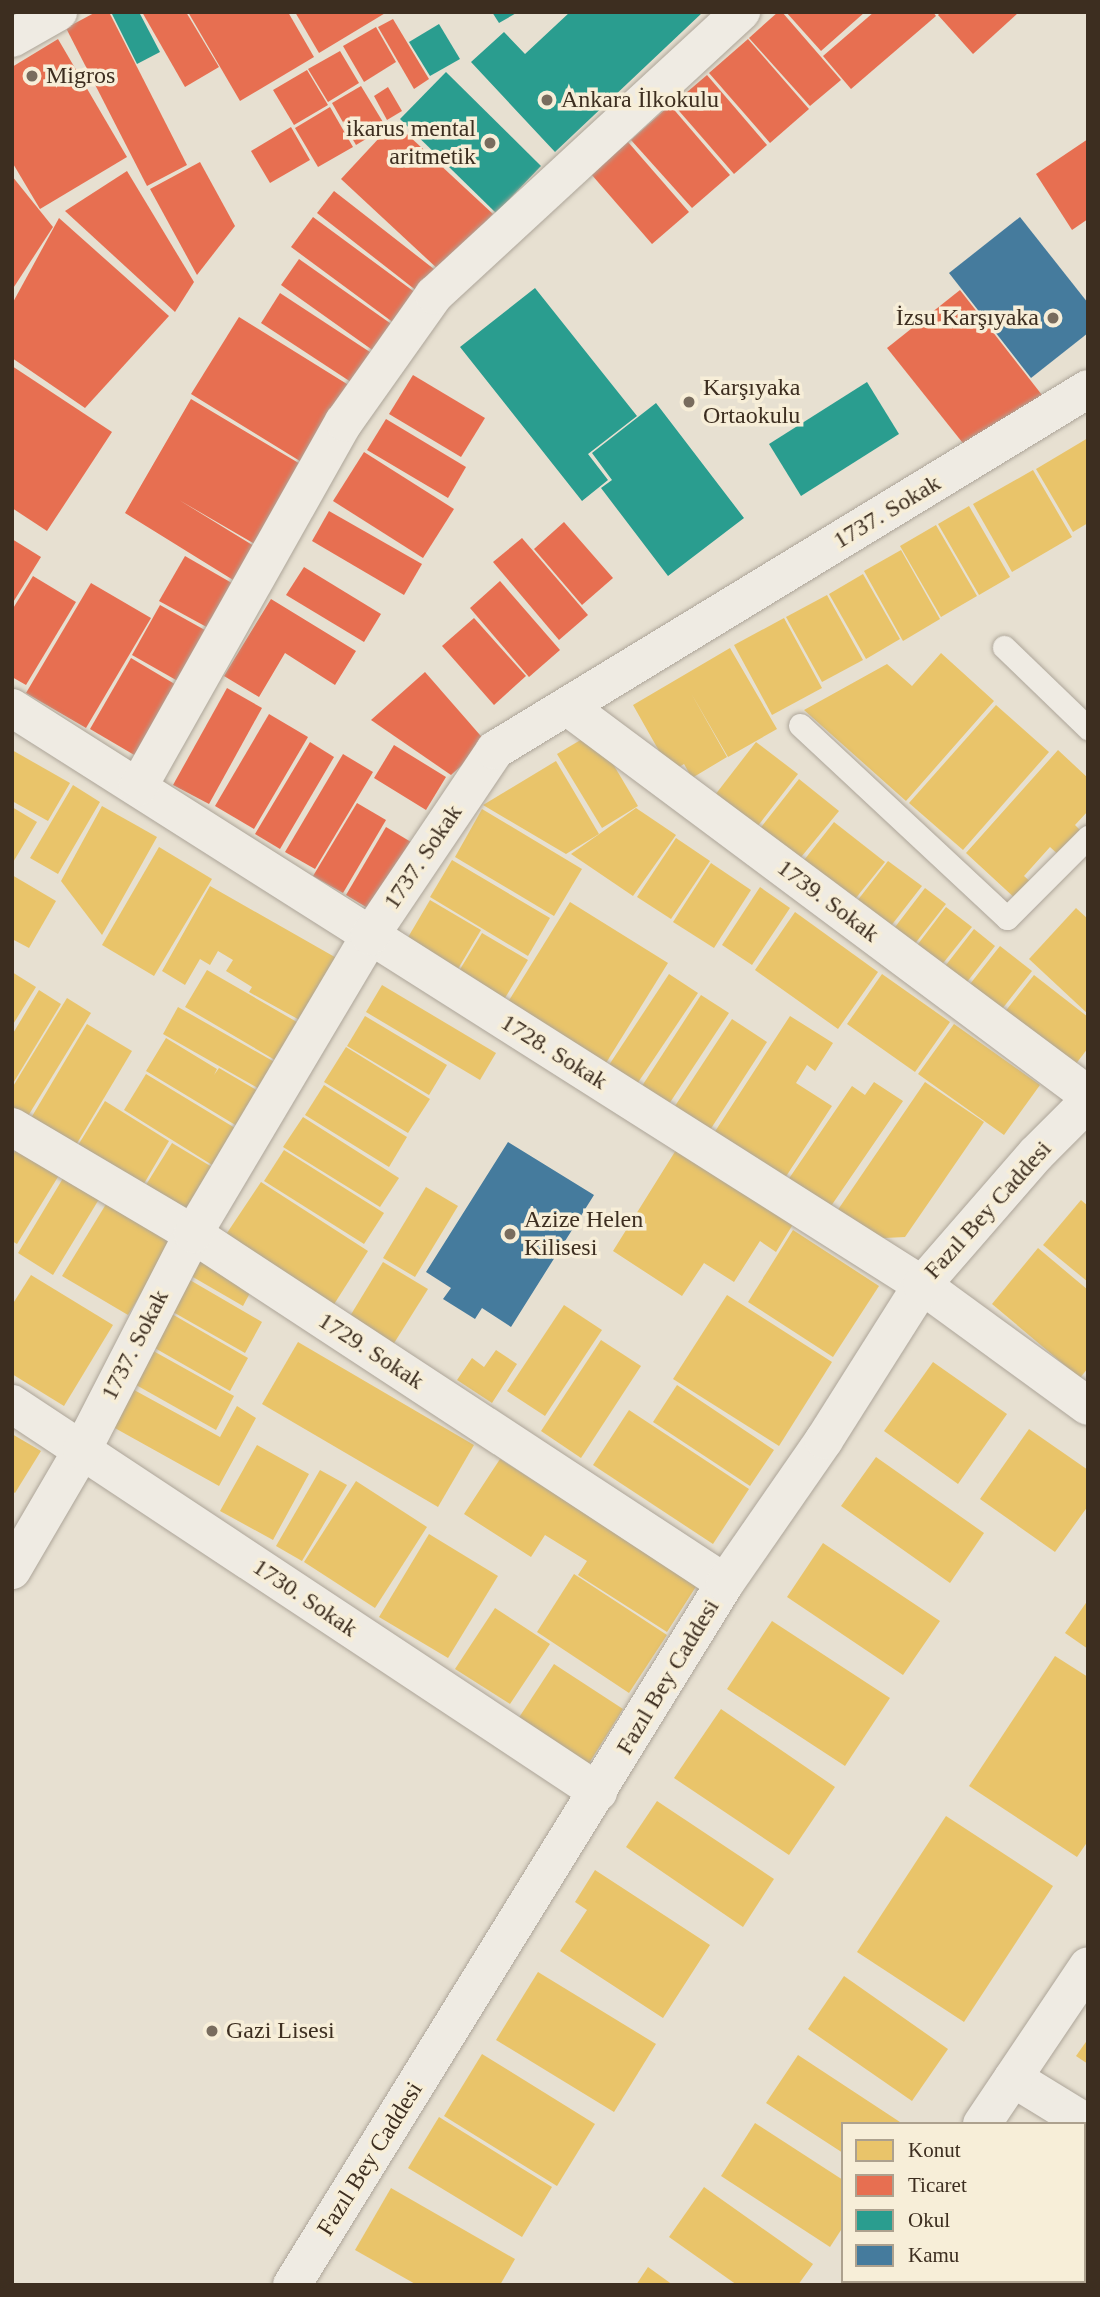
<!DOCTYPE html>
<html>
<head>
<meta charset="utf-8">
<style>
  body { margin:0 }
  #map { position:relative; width:1100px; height:2297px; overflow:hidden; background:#e7e0d1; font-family:Georgia,serif }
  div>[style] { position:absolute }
  .homes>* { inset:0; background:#e9c46a }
  .shops>* { inset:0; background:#e76f51 }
  .schools>* { inset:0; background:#2a9d8f }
  .public>* { inset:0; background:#457b9d }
  .roads { filter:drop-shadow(0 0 2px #ada599) drop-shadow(0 0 2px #ada599) }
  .service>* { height:23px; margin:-11.5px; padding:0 11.5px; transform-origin:11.5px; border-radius:11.5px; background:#efebe3 }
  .minor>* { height:38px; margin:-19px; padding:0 19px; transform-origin:19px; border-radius:19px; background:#efebe3 }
  .dots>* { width:19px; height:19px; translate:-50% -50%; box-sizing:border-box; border:4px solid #f7eed8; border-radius:50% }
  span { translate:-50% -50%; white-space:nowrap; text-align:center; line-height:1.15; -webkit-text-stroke:7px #f7eed8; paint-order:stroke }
  .poi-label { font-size:24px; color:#3d2e20 }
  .left { translate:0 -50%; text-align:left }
  .right { translate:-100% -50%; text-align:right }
  .street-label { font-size:24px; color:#3d2e20 }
  .frame { position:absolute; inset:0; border:14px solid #3d2e20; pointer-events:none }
  .legend { position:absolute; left:841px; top:2122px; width:245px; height:161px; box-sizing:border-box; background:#f7eed8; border:2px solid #ada18e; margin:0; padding:9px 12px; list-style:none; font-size:21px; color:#3d2e20 }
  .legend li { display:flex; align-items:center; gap:14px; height:35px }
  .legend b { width:35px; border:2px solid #ada18e }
</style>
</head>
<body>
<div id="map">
  <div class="homes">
    <i style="clip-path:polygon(1088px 438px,1088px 523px,1073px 532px,1036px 469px)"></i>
    <i style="clip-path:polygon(1033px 470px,1072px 537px,1012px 572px,973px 504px)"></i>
    <i style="clip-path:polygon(969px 506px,1010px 577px,979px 595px,938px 524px)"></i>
    <i style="clip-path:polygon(936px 525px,977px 596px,941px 617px,900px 546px)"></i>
    <i style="clip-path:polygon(901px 550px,940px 619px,903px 641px,864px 571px)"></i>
    <i style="clip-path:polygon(863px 574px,900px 639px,866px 659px,829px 594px)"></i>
    <i style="clip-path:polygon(827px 595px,863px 660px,822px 682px,786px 617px)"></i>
    <i style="clip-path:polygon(784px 618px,822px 688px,772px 715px,734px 645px)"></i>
    <i style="clip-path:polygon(730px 648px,777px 729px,728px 757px,691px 693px,727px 757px,692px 778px,684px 764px,671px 772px,633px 705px)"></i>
    <i style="clip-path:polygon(941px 653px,994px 701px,906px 801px,804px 710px,887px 664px,912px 686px)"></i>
    <i style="clip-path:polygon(996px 705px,1049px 752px,963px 850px,909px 803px)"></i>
    <i style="clip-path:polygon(594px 732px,638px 806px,602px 828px,557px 754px)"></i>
    <i style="clip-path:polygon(756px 742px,798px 774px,757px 827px,715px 795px)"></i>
    <i style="clip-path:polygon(12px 750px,70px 783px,48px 821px,12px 801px)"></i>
    <i style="clip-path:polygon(1058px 750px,1088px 778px,1088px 811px,1075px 825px,1083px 833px,1061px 857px,1050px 847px,1024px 876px,1033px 884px,1018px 901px,966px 853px)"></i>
    <i style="clip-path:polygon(556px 761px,599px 834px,566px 854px,483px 805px)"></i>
    <i style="clip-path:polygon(799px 779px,839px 811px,797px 862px,758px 831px)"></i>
    <i style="clip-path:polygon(73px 785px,100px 802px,58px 874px,30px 858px)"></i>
    <i style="clip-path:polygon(102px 806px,157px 837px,102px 935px,61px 881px)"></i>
    <i style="clip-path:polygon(12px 807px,37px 822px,12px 864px)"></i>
    <i style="clip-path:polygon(636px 808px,676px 835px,633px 896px,571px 854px)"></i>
    <i style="clip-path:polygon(482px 809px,582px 869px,554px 916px,455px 857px)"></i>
    <i style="clip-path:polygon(834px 822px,885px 862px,851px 904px,801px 864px)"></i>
    <i style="clip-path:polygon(676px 838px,710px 861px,671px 919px,637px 897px)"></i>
    <i style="clip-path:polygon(159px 847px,212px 879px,154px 976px,102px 945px)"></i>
    <i style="clip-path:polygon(452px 860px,550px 918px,528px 956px,430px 897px)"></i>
    <i style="clip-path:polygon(888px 861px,922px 886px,887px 931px,854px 905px)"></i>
    <i style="clip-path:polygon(711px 863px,751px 890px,714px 948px,673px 922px)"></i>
    <i style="clip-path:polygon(12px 875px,56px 901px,29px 948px,12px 939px)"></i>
    <i style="clip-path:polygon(210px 886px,340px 960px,305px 1023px,249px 992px,252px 987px,226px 971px,233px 960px,218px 951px,210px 965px,200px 959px,185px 985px,162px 971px)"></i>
    <i style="clip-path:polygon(760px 887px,790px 908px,752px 965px,722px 945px)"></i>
    <i style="clip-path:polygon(925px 888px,946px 904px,910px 950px,889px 935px)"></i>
    <i style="clip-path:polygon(430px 900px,481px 930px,458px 969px,407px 939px)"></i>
    <i style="clip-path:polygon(570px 902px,668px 963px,606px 1063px,508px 1002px)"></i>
    <i style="clip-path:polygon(946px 907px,972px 927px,936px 972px,912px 952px)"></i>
    <i style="clip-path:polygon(1076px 908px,1088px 919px,1088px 1014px,1029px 959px)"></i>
    <i style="clip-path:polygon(795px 912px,878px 972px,838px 1029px,755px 970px)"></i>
    <i style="clip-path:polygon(974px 929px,995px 946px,960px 991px,939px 974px)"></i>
    <i style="clip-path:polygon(482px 933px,528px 960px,505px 998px,459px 971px)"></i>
    <i style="clip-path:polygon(1000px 946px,1032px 971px,995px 1018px,963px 993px)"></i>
    <i style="clip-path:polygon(207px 970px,302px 1025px,280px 1063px,185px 1007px)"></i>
    <i style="clip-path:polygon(12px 972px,36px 987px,12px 1026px)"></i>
    <i style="clip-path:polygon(669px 974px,698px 993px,637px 1084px,609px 1065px)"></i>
    <i style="clip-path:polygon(882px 974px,950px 1022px,915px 1072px,847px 1024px)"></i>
    <i style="clip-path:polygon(1034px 975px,1088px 1017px,1088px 1048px,1069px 1073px,1000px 1018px)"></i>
    <i style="clip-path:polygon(382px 985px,496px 1053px,480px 1080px,366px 1012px)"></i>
    <i style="clip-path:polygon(39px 990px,61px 1004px,12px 1085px,12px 1035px)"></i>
    <i style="clip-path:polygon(701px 995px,729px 1013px,669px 1104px,642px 1086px)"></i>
    <i style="clip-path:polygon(67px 998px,91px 1013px,28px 1116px,12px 1106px,12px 1088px)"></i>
    <i style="clip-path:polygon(178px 1007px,278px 1064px,263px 1091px,163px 1034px)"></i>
    <i style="clip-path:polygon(365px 1016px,447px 1065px,429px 1095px,347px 1046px)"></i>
    <i style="clip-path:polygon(790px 1016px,833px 1043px,815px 1071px,807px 1065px,796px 1083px,832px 1106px,785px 1178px,714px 1133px)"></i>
    <i style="clip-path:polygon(732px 1019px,767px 1042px,710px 1130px,675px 1106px)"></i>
    <i style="clip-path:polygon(87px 1024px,132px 1051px,76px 1145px,31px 1118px)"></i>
    <i style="clip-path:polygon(954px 1024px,1040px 1085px,1004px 1135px,918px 1074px)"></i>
    <i style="clip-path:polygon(166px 1038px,217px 1069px,214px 1075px,219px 1068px,263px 1094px,242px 1129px,146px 1071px)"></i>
    <i style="clip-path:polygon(346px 1047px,430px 1099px,408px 1133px,324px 1082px)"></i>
    <i style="clip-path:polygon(146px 1074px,240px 1131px,217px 1168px,124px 1110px)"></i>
    <i style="clip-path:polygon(874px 1082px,903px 1101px,829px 1209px,788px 1180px,852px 1086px,865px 1095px)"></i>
    <i style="clip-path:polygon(925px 1082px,984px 1122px,905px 1237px,865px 1239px,833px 1217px)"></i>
    <i style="clip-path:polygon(324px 1085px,407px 1137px,389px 1167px,305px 1115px)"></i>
    <i style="clip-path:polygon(105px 1101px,169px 1141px,142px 1187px,77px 1147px)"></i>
    <i style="clip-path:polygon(303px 1117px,399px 1178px,380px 1207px,283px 1147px)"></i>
    <i style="clip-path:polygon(22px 1141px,64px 1167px,17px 1244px,12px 1241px,12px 1156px)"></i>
    <i style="clip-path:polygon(172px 1143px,217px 1170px,189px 1216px,144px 1188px)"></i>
    <i style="clip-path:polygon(284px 1150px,384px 1213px,364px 1244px,264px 1181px)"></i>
    <i style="clip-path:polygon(676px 1150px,795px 1221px,776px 1252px,760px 1241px,734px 1282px,704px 1263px,682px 1296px,613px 1251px)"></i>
    <i style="clip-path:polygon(68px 1170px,104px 1191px,53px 1275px,18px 1253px)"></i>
    <i style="clip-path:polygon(261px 1182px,368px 1251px,331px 1309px,223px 1239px)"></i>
    <i style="clip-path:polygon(426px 1187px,458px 1206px,415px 1277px,383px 1258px)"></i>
    <i style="clip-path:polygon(111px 1196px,177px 1236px,128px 1315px,62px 1276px)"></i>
    <i style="clip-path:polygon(1081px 1200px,1088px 1206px,1088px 1282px,1043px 1245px)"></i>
    <i style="clip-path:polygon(793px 1230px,879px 1286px,833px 1357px,748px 1302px)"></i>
    <i style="clip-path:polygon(200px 1248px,257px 1280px,243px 1306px,186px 1273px)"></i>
    <i style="clip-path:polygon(1038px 1248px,1088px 1290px,1088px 1368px,1080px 1378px,992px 1304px)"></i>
    <i style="clip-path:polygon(383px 1262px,428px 1289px,391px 1348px,347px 1321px)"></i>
    <i style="clip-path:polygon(31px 1275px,113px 1325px,64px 1406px,12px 1374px,12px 1305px)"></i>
    <i style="clip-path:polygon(183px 1276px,262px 1322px,245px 1353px,166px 1308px)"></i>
    <i style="clip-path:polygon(727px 1295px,832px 1362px,779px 1446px,673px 1379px)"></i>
    <i style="clip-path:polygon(564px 1305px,602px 1330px,545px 1416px,507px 1391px)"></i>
    <i style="clip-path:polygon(165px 1310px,248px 1358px,230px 1391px,146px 1343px)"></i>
    <i style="clip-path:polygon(601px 1340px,641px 1366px,581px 1458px,541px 1431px)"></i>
    <i style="clip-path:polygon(298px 1342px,474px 1445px,438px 1507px,262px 1404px)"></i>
    <i style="clip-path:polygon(148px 1348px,234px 1396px,216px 1430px,129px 1381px)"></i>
    <i style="clip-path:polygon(496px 1350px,517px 1364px,492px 1403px,457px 1380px,472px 1358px,484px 1367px)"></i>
    <i style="clip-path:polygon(933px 1362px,1007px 1414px,958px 1484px,884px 1431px)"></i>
    <i style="clip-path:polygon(125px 1385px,220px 1437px,237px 1406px,256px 1418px,219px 1486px,104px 1422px)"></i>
    <i style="clip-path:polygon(677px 1385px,774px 1450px,750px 1486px,653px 1422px)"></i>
    <i style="clip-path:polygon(629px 1410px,749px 1489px,713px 1544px,593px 1465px)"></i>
    <i style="clip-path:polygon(1029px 1429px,1088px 1470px,1088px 1506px,1055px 1552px,980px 1499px)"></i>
    <i style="clip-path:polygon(12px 1434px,41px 1451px,15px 1493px,12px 1491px)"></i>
    <i style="clip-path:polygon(257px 1445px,309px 1474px,273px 1540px,220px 1511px)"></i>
    <i style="clip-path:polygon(876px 1457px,984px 1533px,950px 1583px,841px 1506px)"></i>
    <i style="clip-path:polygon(500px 1459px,697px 1585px,667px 1632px,578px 1575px,587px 1561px,545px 1535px,531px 1557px,464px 1514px)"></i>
    <i style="clip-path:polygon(320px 1470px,347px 1485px,302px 1561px,276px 1546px)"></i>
    <i style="clip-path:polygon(356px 1481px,427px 1527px,375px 1608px,304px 1562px)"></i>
    <i style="clip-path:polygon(429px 1534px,498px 1576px,448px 1658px,379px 1617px)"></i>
    <i style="clip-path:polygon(823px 1543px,940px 1621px,903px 1675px,787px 1597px)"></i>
    <i style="clip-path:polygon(574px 1574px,667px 1635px,629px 1693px,537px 1632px)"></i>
    <i style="clip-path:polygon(1088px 1600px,1088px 1649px,1065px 1633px)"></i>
    <i style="clip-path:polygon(495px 1608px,550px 1644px,510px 1704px,455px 1669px)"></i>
    <i style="clip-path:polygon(772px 1621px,890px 1698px,845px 1766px,727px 1689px)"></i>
    <i style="clip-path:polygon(1055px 1656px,1088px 1677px,1088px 1841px,1077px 1857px,969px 1786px)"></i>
    <i style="clip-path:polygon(554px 1664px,623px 1709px,588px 1765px,518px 1719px)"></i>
    <i style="clip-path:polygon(721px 1709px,835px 1787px,789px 1855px,674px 1778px)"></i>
    <i style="clip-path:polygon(657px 1801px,774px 1879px,743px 1927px,626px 1847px)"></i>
    <i style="clip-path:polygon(946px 1816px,1053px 1886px,964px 2022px,857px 1952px)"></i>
    <i style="clip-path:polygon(595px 1870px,710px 1945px,663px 2018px,560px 1951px,587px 1910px,575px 1902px)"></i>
    <i style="clip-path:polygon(538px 1972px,656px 2044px,614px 2112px,496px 2040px)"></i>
    <i style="clip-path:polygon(844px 1976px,948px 2049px,912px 2101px,808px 2029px)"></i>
    <i style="clip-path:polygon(1088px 2039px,1088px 2064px,1076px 2056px)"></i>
    <i style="clip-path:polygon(482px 2054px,595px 2124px,557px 2186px,444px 2116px)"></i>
    <i style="clip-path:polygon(798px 2055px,903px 2124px,843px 2124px,843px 2153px,766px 2103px)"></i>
    <i style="clip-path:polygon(439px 2117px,552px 2187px,522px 2237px,408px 2168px)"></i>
    <i style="clip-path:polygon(755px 2123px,843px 2180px,843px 2227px,830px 2247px,721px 2176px)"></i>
    <i style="clip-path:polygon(1088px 2156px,1088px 2285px,1033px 2285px,1027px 2281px,1084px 2281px,1084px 2157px)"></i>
    <i style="clip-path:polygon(704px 2187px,813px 2264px,798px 2285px,737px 2285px,669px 2237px)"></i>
    <i style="clip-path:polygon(391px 2188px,515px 2259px,500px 2285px,417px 2285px,355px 2250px)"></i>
    <i style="clip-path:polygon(648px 2267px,673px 2285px,636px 2285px)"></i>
    <i style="clip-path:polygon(923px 2281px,985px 2281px,990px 2285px,920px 2285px)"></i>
  </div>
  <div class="shops">
    <i style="clip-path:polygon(96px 12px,109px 12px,187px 165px,147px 186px,66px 28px)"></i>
    <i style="clip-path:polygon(142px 12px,186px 12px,219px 67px,185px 87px)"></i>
    <i style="clip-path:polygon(188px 12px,288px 12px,314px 57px,240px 101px)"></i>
    <i style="clip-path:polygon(295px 12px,387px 12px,319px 53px)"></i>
    <i style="clip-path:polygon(778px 12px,782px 12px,841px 80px,810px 106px,749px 38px)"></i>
    <i style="clip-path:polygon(786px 12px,865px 12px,821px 51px)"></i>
    <i style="clip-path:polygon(874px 12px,933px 12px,936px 16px,851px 89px,823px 56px)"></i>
    <i style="clip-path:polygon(941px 12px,1019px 12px,973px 54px,938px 15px)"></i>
    <i style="clip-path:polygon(393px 19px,429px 79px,414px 89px,378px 27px)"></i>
    <i style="clip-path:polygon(376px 27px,396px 62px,364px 82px,343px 46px)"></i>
    <i style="clip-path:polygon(58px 39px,127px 157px,40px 209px,12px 162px,12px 67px)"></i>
    <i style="clip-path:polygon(748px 39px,809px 109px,770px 143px,709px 73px)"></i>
    <i style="clip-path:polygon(340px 51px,359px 83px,328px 102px,308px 69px)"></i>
    <i style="clip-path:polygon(307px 70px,328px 105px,294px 125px,273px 90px)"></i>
    <i style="clip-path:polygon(707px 75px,767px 145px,734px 174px,673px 104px)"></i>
    <i style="clip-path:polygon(361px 86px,386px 127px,356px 145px,332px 103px)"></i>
    <i style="clip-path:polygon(388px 87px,402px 111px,387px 120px,374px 96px)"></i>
    <i style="clip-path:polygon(670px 105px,730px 175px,692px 208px,631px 140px)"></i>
    <i style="clip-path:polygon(330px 107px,353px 147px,318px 167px,295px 128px)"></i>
    <i style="clip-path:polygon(394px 122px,493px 214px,440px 271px,341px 179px)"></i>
    <i style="clip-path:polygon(291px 127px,310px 160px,270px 183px,251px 151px)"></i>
    <i style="clip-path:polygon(1088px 139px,1088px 219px,1072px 230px,1036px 174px)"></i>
    <i style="clip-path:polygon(628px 142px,689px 212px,652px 244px,591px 174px)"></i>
    <i style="clip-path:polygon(200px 162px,235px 226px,197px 275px,150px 189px)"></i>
    <i style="clip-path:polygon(127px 171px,194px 282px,175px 312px,65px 211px)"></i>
    <i style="clip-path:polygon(12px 176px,53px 227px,12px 290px)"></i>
    <i style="clip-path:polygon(334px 191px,439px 273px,422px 295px,317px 213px)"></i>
    <i style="clip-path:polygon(313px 217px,420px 296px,398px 326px,291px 247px)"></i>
    <i style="clip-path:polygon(59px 218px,169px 316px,85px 408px,12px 358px,12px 304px)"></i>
    <i style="clip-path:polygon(299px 259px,397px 328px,378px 354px,281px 285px)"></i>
    <i style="clip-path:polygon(960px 290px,1042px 395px,970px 452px,887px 348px)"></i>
    <i style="clip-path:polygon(280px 293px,376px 356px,357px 386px,261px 323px)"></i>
    <i style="clip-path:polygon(239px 317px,355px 389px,308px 466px,191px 394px)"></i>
    <i style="clip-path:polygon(12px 366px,112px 432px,47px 531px,12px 508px)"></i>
    <i style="clip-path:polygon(413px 375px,485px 418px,461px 457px,389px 414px)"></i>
    <i style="clip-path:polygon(191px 399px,307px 468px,260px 547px,179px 500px,259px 549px,238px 583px,125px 513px)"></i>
    <i style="clip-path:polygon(386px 419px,466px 467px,448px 498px,367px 450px)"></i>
    <i style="clip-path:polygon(364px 452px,454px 509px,423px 558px,333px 501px)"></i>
    <i style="clip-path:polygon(329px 511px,422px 564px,404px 595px,312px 541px)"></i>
    <i style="clip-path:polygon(564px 522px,613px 578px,582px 605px,534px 549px)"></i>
    <i style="clip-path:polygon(522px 538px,588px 615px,559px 640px,493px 562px)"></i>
    <i style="clip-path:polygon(12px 539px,41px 557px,12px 604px)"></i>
    <i style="clip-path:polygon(185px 556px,237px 586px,212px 630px,159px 601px)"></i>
    <i style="clip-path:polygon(304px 567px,381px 614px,364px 642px,286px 595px)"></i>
    <i style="clip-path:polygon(33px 576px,76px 602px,26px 685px,12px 677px,12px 610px)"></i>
    <i style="clip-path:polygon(500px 581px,560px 650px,529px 677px,470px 608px)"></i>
    <i style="clip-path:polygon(91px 583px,151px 618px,86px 728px,26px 693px)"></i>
    <i style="clip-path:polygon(271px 599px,356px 651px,335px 685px,285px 653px,259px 697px,224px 676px)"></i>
    <i style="clip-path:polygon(160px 605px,212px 634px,183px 684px,132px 655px)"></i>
    <i style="clip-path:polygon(474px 618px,526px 676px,494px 705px,442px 646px)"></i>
    <i style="clip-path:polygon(131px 658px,178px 686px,136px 756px,90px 729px)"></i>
    <i style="clip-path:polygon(425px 672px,487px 743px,451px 775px,371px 720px)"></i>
    <i style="clip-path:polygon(227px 688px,262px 708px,209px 804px,173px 785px)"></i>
    <i style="clip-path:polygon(269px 714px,308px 737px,254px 829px,215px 806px)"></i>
    <i style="clip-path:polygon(310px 742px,334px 757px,280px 849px,255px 834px)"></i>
    <i style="clip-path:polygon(394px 745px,446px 777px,426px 810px,374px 778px)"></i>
    <i style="clip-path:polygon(343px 754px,373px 772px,315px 869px,285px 852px)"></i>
    <i style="clip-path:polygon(357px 803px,386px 820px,343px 893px,313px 876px)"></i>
    <i style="clip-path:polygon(386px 827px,416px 845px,376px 913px,346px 895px)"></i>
  </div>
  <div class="schools">
    <i style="clip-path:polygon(111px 12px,139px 12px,160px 52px,137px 64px)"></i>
    <i style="clip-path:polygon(492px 12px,518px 12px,499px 23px)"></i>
    <i style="clip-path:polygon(570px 12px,703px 12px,555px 152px,471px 62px,504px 32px,525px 54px)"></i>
    <i style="clip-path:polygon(439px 24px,460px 59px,430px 76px,409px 42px)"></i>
    <i style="clip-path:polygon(446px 72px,541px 166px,496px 213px,400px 119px)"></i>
    <i style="clip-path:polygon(535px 288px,637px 416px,588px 454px,608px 480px,582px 501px,460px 347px)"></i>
    <i style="clip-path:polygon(867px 382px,899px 434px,801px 496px,769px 444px)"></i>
    <i style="clip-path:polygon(656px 403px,744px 518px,668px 576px,601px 488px,612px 480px,592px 453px)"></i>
  </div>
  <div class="public">
    <i style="clip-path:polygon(1020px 217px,1088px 303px,1088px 333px,1031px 378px,949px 273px)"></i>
    <i style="clip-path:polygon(508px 1142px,594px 1195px,511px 1327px,482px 1308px,475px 1319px,443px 1299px,451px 1288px,426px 1272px)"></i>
  </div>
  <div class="roads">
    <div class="service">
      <i style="left:1004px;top:647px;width:117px;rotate:44deg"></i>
      <i style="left:800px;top:725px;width:283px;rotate:43deg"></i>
      <i style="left:1007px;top:918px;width:115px;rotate:-45deg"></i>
    </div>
    <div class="minor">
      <i style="left:12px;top:38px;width:53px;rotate:-29.5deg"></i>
      <i style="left:568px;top:707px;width:649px;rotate:36.73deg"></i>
      <i style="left:12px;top:708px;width:1078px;rotate:32.38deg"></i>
      <i style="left:922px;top:1285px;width:205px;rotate:36.1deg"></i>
      <i style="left:138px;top:787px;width:419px;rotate:-60.6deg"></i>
      <i style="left:344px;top:422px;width:156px;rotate:-54.7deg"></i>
      <i style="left:434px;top:295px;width:418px;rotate:-42.7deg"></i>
      <i style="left:12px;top:1127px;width:210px;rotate:30.6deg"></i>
      <i style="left:193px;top:1234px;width:636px;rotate:33.27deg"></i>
      <i style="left:12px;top:1404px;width:703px;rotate:33.51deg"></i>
      <i style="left:12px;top:1570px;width:139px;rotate:-59.7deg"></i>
      <i style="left:82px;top:1450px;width:243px;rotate:-62.8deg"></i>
      <i style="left:193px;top:1234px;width:347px;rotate:-59.3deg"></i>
      <i style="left:370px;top:936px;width:224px;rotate:-56.1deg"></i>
      <i style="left:495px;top:750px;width:694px;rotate:-31.33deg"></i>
      <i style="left:1013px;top:2078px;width:88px;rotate:31.5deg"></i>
      <i style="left:982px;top:2124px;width:190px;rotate:-56.1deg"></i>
      <i style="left:292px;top:2285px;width:825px;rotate:-58.33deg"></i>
      <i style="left:725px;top:1583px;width:174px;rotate:-55.3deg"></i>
      <i style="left:824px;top:1440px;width:183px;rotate:-57.7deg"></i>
      <i style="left:922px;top:1285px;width:174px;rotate:-49deg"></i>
      <i style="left:1036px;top:1154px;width:74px;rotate:-45deg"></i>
      <i style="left:872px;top:2285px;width:5px;rotate:-53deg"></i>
    </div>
  </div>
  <div class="dots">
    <i style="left:32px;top:76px;background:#786c5e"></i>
    <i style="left:547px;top:100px;background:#786c5e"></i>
    <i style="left:490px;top:143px;background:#786c5e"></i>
    <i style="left:1053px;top:318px;background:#786c5e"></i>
    <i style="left:689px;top:402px;background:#786c5e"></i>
    <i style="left:510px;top:1234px;background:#786c5e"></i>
    <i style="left:212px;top:2031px;background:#786c5e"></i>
  </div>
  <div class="poi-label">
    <span class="left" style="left:46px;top:76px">Migros</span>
    <span class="left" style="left:561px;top:100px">Ankara İlkokulu</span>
    <span class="right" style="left:476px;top:143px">ikarus mental<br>aritmetik</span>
    <span class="right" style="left:1039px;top:318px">İzsu Karşıyaka</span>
    <span class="left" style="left:703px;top:402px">Karşıyaka<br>Ortaokulu</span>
    <span class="left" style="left:524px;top:1234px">Azize Helen<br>Kilisesi</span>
    <span class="left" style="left:226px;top:2031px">Gazi Lisesi</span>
  </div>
  <div class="street-label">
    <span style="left:887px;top:512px;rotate:-31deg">1737. Sokak</span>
    <span style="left:423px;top:857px;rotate:-56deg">1737. Sokak</span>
    <span style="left:828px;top:901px;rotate:37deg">1739. Sokak</span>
    <span style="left:554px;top:1052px;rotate:32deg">1728. Sokak</span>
    <span style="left:988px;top:1210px;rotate:-48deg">Fazıl Bey Caddesi</span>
    <span style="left:135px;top:1345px;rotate:-63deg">1737. Sokak</span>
    <span style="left:371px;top:1351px;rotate:33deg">1729. Sokak</span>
    <span style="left:305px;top:1598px;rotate:34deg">1730. Sokak</span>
    <span style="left:668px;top:1677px;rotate:-59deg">Fazıl Bey Caddesi</span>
    <span style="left:370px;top:2159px;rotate:-58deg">Fazıl Bey Caddesi</span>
  </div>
  <div class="frame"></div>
  <ul class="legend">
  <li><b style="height:19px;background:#e9c46a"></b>Konut</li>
  <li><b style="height:19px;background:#e76f51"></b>Ticaret</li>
  <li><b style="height:19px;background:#2a9d8f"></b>Okul</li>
  <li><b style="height:19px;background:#457b9d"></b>Kamu</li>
  </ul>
</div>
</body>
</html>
